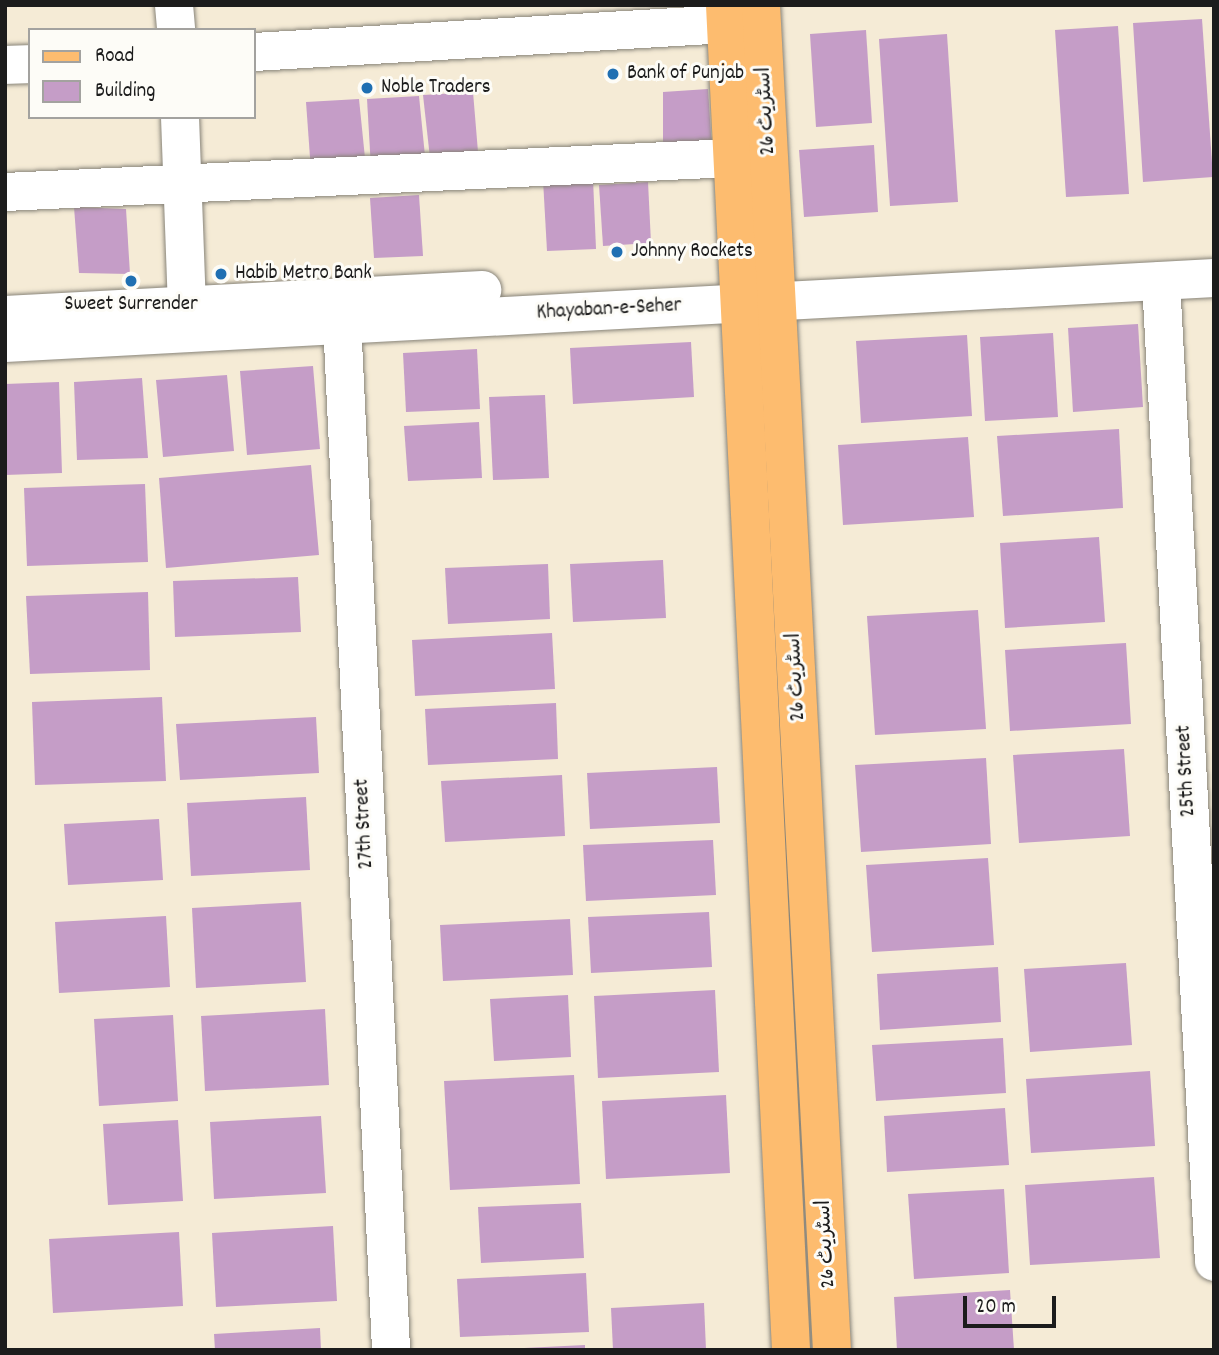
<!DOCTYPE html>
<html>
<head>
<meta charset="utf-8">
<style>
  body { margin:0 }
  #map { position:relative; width:1219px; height:1355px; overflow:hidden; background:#f5ebd6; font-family:Dekko,"Playpen Sans Arabic",sans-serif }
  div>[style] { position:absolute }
  .building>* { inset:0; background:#c59dc7 }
  .roads { filter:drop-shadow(0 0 2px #888479) drop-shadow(0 0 2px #888479) }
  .minor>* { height:38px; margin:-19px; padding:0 19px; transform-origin:19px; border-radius:19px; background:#fff }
  .major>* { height:38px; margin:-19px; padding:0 19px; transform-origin:19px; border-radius:19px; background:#fdbc6f }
  .dots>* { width:19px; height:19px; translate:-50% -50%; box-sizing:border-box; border:4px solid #fdfcf7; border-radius:50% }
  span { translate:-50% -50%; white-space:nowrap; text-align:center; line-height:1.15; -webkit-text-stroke:6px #fdfcf7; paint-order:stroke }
  .poi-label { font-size:21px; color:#1c1c1c }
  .left { translate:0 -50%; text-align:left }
  .street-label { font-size:21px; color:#1c1c1c }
  .frame { position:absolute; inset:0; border:7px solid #1c1c1c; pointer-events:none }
  .legend { position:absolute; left:28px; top:28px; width:228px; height:91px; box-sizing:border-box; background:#fdfcf7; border:2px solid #a3a29f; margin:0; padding:9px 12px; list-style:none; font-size:21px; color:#1c1c1c }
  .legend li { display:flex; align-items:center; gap:14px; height:35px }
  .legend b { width:35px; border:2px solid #a3a29f }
  .scale { position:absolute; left:963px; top:1296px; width:93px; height:32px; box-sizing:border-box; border:4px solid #1c1c1c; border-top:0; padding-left:9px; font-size:21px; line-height:24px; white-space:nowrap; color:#1c1c1c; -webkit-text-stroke:5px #fdfcf7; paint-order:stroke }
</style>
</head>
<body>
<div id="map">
  <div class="building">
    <i style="clip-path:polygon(1202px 19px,1213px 177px,1143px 182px,1133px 23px)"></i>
    <i style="clip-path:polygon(1118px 26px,1129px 194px,1066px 197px,1055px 30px)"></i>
    <i style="clip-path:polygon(866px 30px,872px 123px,816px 127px,810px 34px)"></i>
    <i style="clip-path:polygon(947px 34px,958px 202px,890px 206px,879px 39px)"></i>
    <i style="clip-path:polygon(708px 89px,712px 150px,663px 153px,663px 92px)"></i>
    <i style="clip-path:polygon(473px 92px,479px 164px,431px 167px,423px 95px)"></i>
    <i style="clip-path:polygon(419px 96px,426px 166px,371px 168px,367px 99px)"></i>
    <i style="clip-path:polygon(359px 99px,366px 168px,311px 171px,306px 102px)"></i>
    <i style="clip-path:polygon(874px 145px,878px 212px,804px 217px,799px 150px)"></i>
    <i style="clip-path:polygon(593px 179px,596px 249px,547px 251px,543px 180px)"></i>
    <i style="clip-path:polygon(648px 182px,651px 243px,603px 246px,599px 185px)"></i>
    <i style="clip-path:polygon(419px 195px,423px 256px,374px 258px,370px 198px)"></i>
    <i style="clip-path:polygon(74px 207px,126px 209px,130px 274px,79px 273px)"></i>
    <i style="clip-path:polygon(1138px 324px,1143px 407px,1073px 412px,1068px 328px)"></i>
    <i style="clip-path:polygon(1053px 333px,1058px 417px,985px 421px,980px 337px)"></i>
    <i style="clip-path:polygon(967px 335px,972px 416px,861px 423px,856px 341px)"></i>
    <i style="clip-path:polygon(691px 342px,694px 397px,573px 404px,570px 348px)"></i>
    <i style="clip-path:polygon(477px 349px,480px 409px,406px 412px,403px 353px)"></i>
    <i style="clip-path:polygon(313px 366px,320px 449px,247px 455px,240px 371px)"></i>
    <i style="clip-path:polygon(227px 375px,234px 451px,163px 457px,156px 380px)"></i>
    <i style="clip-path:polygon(142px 378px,148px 458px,77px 460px,74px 382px)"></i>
    <i style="clip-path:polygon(59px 382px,62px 473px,5px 475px,5px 384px)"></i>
    <i style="clip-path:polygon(545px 395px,549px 478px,493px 480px,489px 397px)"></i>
    <i style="clip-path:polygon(479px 422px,482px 478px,408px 481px,404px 426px)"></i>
    <i style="clip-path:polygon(1119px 429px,1123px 508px,1003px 516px,997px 436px)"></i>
    <i style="clip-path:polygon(968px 437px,974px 517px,843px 525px,838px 445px)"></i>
    <i style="clip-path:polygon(311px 465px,319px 555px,166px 568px,159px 478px)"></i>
    <i style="clip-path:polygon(145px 484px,148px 562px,27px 566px,24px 488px)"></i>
    <i style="clip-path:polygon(1099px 537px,1105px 622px,1005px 628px,1000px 543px)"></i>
    <i style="clip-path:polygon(663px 560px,666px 618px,573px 622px,570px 564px)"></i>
    <i style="clip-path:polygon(548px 564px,550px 619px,448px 624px,445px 568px)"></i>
    <i style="clip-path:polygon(298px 577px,301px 632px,175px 637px,173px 581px)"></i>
    <i style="clip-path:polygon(148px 592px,150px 670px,30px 674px,26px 596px)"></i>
    <i style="clip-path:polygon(978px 610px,986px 729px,875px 735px,867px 616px)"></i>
    <i style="clip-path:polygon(552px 633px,555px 689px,415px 696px,412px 640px)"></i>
    <i style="clip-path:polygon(1126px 643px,1131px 724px,1010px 731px,1005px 650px)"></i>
    <i style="clip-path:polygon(162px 697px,166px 781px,35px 785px,32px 702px)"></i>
    <i style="clip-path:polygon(556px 703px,558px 759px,428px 765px,425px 709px)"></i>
    <i style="clip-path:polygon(316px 717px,319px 773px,180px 780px,176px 724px)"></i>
    <i style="clip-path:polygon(1124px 749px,1130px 836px,1019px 843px,1013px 755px)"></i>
    <i style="clip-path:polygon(986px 758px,991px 844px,861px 852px,855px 765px)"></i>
    <i style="clip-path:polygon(717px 767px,720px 823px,590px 829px,587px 773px)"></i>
    <i style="clip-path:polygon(562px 775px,565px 836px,445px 842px,441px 781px)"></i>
    <i style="clip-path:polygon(306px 797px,310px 870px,191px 876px,187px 803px)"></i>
    <i style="clip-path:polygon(159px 819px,163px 880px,68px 885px,64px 824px)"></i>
    <i style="clip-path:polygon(713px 840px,716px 895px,586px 901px,583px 845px)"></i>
    <i style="clip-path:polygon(988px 858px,994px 945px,872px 952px,866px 865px)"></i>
    <i style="clip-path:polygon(301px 902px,306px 982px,196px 988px,192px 908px)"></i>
    <i style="clip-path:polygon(709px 912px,712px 967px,591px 973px,588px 917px)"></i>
    <i style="clip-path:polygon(166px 916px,170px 987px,59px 993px,55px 922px)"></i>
    <i style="clip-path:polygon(570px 919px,573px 975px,443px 981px,440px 925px)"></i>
    <i style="clip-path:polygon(1126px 963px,1132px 1045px,1030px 1052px,1024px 969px)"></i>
    <i style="clip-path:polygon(998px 967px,1001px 1022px,880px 1030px,877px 974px)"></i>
    <i style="clip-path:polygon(715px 990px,719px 1072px,598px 1078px,594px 996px)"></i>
    <i style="clip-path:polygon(568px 995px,571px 1057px,494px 1061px,490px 999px)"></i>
    <i style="clip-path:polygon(325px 1009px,329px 1085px,205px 1091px,201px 1016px)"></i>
    <i style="clip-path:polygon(173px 1015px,178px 1101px,99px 1106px,94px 1019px)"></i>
    <i style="clip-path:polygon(1003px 1038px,1006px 1093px,876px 1101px,872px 1045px)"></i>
    <i style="clip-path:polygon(1150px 1071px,1155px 1146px,1031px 1153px,1026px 1079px)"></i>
    <i style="clip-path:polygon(574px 1075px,580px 1184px,450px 1190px,444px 1081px)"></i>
    <i style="clip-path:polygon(726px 1095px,730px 1173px,606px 1179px,602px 1101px)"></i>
    <i style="clip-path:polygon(1005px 1108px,1009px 1165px,887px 1172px,884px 1116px)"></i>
    <i style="clip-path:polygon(321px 1116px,326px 1193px,214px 1199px,210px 1122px)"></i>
    <i style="clip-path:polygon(178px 1120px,183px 1201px,108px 1205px,103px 1124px)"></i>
    <i style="clip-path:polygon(1154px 1177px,1160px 1258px,1030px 1265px,1025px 1185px)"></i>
    <i style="clip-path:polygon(1004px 1189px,1009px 1273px,914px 1279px,908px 1194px)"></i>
    <i style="clip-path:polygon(581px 1203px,584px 1258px,481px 1263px,478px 1207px)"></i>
    <i style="clip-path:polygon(333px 1226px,337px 1301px,216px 1307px,212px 1233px)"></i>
    <i style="clip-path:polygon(179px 1232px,183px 1306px,53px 1313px,49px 1239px)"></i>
    <i style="clip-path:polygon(586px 1273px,589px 1332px,460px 1337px,457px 1279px)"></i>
    <i style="clip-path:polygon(1010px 1290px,1014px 1350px,897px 1350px,894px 1297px)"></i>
    <i style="clip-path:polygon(704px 1303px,706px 1350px,613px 1350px,611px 1308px)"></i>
    <i style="clip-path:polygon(320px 1328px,321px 1350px,215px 1350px,214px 1334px)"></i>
    <i style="clip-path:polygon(585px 1345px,585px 1350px,524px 1350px,524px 1348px)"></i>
  </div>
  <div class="roads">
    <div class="minor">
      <i style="left:174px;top:5px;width:25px;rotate:85deg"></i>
      <i style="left:254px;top:52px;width:507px;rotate:-3.39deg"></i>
      <i style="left:5px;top:65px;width:25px;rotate:-2deg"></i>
      <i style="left:180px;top:117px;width:215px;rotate:87.9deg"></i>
      <i style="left:5px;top:192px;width:727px;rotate:-2.68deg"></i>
      <i style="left:1161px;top:281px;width:982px;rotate:86.91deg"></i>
      <i style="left:341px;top:300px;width:1051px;rotate:87.27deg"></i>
      <i style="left:5px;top:315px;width:478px;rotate:-3deg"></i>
      <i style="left:5px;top:343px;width:1211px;rotate:-3.08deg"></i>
    </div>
    <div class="major">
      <i style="left:725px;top:5px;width:1347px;rotate:87.19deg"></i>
      <i style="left:761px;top:5px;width:1347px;rotate:86.98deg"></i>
    </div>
  </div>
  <div class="dots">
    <i style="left:613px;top:74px;background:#1f6fb2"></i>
    <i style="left:367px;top:88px;background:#1f6fb2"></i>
    <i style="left:617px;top:252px;background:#1f6fb2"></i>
    <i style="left:221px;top:274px;background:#1f6fb2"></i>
    <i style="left:131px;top:281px;background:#1f6fb2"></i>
  </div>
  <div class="poi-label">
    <span class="left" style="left:627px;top:74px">Bank of Punjab</span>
    <span class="left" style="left:381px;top:88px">Noble Traders</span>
    <span class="left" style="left:631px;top:252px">Johnny Rockets</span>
    <span class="left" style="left:235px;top:274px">Habib Metro Bank</span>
    <span style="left:131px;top:305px">Sweet Surrender</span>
  </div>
  <div class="street-label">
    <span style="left:767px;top:111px;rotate:-93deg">اسٹریٹ 26</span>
    <span style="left:609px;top:310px;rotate:-3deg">Khayaban-e-Seher</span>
    <span style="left:797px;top:677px;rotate:-93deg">اسٹریٹ 26</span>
    <span style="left:1187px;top:771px;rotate:-93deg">25th Street</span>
    <span style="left:365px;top:824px;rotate:-93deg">27th Street</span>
    <span style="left:827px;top:1244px;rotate:-93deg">اسٹریٹ 26</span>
  </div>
  <div class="frame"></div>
  <ul class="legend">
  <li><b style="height:9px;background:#fdbc6f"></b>Road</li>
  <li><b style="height:19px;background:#c59dc7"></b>Building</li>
  </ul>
  <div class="scale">20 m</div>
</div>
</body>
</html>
